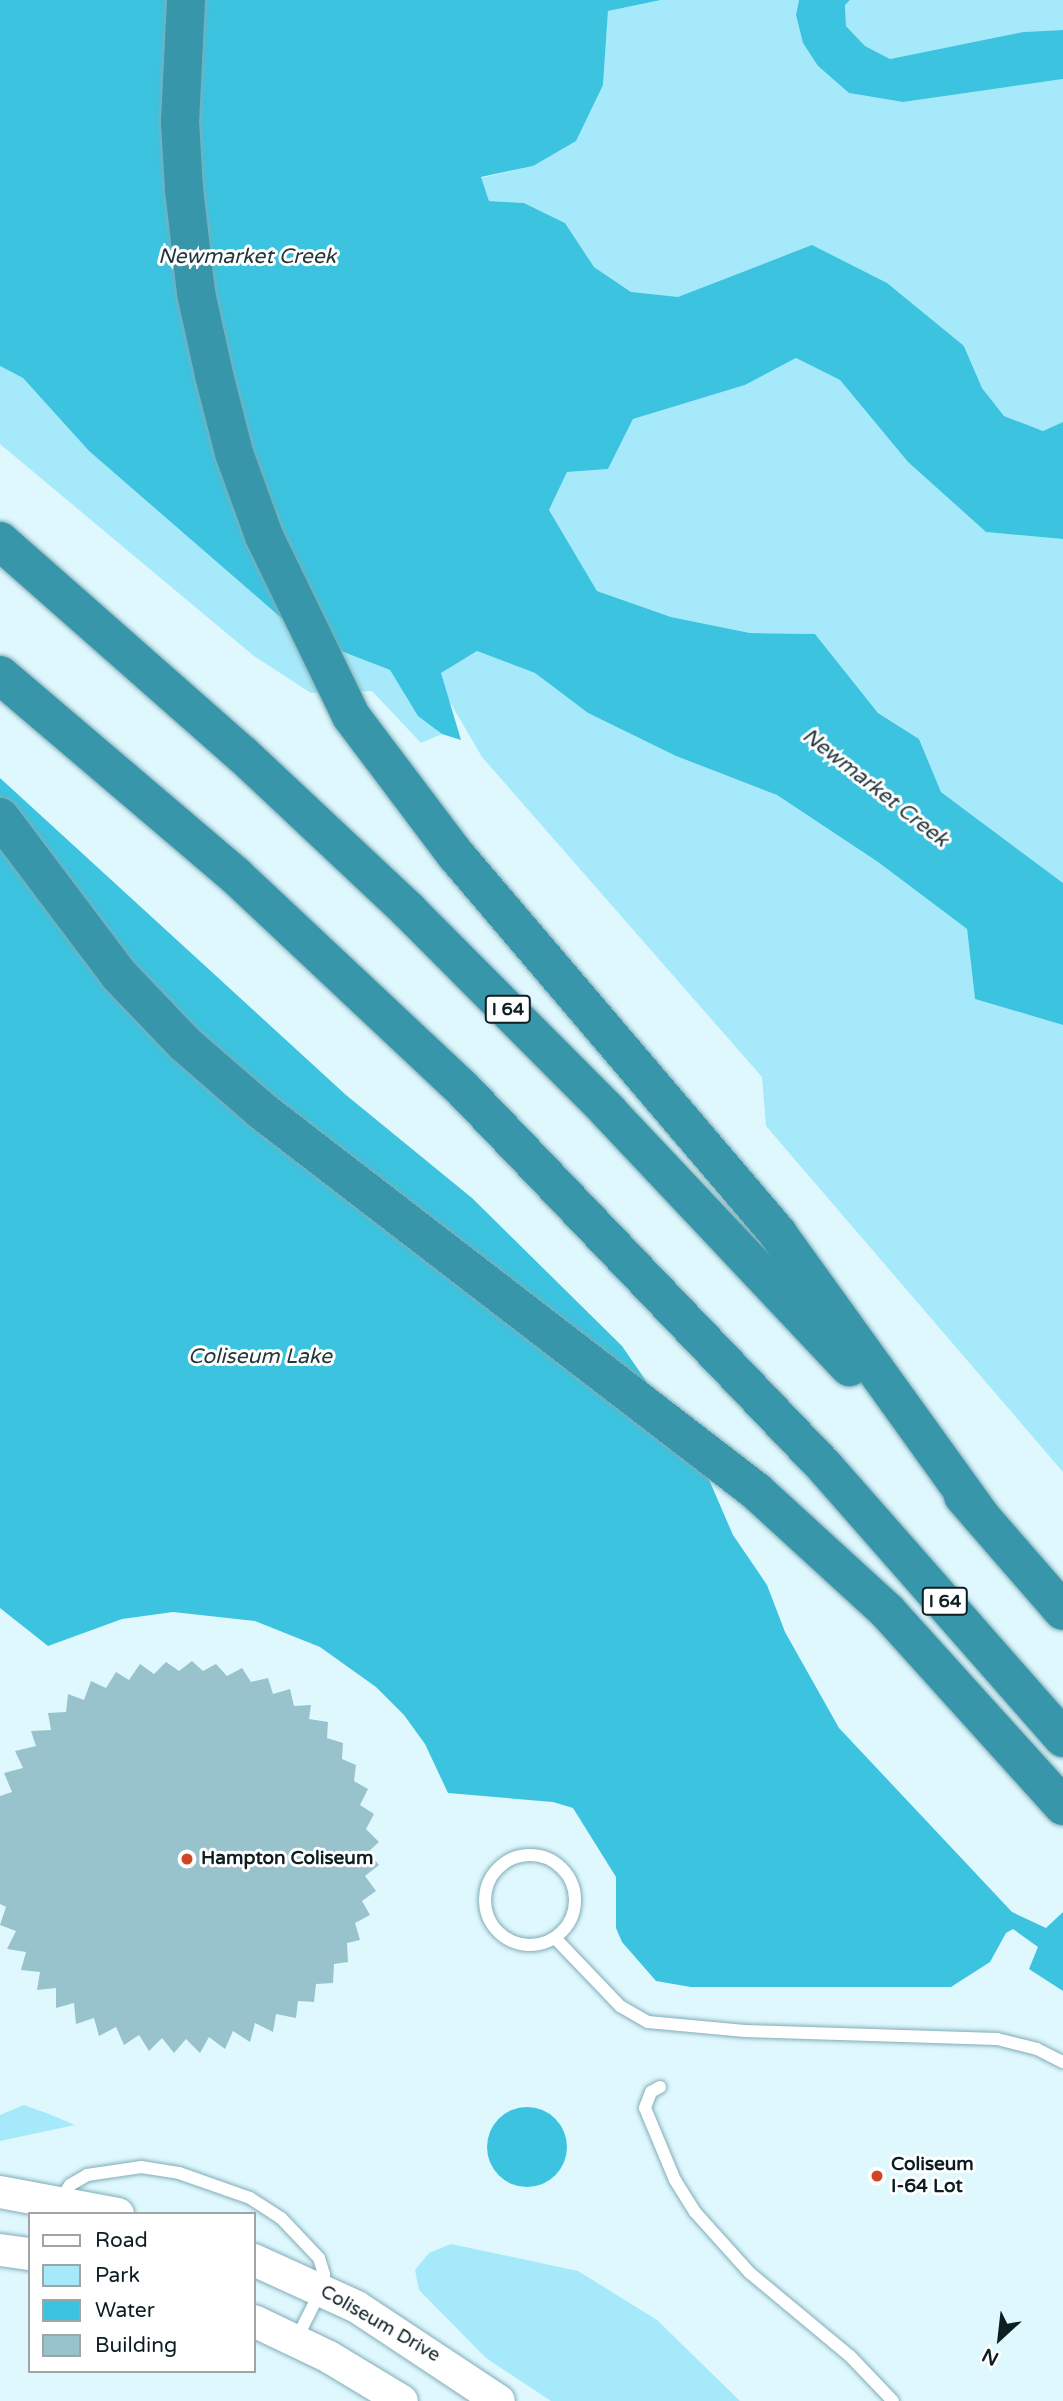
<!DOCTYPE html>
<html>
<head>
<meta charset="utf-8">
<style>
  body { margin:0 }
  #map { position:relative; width:1063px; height:2401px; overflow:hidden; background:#def8fe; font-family:"Varela Round",sans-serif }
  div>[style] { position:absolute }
  .green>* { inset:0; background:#a6e9fa }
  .water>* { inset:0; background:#3bc3df }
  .round { border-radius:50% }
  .building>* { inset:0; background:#98c3cd }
  .roads { filter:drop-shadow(0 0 2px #82acb6) drop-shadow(0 0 2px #82acb6) }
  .service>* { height:12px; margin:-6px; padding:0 6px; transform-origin:6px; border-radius:6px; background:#fff }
  .service>.ring { margin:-6px; padding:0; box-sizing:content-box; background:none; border:12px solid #fff; border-radius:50% }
  .tertiary>* { height:32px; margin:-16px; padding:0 16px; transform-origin:16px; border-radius:16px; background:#fff }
  .motorway>* { height:38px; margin:-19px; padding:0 19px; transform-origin:19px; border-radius:19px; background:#3896aa }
  .dots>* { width:19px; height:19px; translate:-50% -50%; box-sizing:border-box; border:4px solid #fff; border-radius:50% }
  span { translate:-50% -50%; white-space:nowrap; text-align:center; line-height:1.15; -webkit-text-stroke:6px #fff; paint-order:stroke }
  .shield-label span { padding:2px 5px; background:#fff; border:2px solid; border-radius:5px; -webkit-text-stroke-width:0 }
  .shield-label { font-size:18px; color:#0d1e22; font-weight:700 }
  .poi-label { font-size:19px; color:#0d1e22; font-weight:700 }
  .left { translate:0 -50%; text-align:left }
  .street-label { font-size:19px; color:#0d1e22 }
  .water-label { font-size:21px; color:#22383e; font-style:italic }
  .legend { position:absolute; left:28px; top:2212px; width:228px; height:161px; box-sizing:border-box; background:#fff; border:2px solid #9ea5a7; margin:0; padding:9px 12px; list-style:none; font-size:21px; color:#0d1e22 }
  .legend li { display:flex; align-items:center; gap:14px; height:35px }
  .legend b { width:35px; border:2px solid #9ea5a7 }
  .north { position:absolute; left:965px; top:2303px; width:70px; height:70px; -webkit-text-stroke:5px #fff; paint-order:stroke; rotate:207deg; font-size:19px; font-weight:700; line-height:28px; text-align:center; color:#0d1e22 }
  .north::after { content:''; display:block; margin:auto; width:24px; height:32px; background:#0d1e22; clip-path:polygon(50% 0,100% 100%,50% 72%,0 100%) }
</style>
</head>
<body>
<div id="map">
  <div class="green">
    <i style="clip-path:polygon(661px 0,799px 0,796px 15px,818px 66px,849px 93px,903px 102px,1063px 79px,1063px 422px,1043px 431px,1004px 416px,982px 388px,964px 345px,631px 292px,594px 267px,565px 223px,524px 203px,489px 201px,481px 178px,533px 166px,603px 85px,608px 11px)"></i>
    <i style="clip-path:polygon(850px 0,1063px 0,1063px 30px,1023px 32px,890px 59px,865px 46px,846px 26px,845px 5px)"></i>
    <i style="clip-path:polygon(796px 358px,840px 380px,908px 462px,986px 532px,1063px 539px,1063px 883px,941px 792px,919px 739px,878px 713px,815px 634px,750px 633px,671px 617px,597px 591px,549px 510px,567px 472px,608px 469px,633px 419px,745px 385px)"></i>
    <i style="clip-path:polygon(0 366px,23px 378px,89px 451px,302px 636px,390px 670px,418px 715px,442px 734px,421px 743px,372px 691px,311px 693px,254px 656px,0 444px)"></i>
    <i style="clip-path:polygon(477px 651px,535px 673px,588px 713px,676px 756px,777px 795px,878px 862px,967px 929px,975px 999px,1063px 1025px,1063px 1472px,766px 1126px,762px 1077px,482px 757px,444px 692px,440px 673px)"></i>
    <i style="clip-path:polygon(24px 2105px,49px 2114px,75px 2125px,0 2141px,0 2115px)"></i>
    <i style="clip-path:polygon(451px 2244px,578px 2271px,657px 2320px,740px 2401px,551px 2401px,486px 2358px,419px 2290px,415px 2270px,429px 2253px)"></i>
  </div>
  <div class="water">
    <i style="clip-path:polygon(0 0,661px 0,608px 11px,603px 85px,576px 141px,533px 166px,481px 177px,489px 201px,524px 203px,565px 223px,594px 267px,631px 292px,678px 297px,812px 245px,887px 283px,964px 346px,982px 388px,1004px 416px,1043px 431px,1063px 422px,1063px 539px,986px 532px,908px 462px,840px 380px,796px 358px,745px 385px,633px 419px,608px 469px,567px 472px,549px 510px,597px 591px,671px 617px,750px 633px,815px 634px,878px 713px,919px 739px,941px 792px,1063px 883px,1063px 1025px,975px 999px,967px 929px,878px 862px,777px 795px,676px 756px,588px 713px,535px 673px,477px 651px,441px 673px,461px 740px,442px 734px,418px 716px,390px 670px,302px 636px,89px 451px,23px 378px,0 366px)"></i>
    <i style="clip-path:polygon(799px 0,850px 0,845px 5px,846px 26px,865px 46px,890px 59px,1023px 32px,1063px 30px,1063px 79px,903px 102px,849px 93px,818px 66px,803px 43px,796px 15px)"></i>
    <i style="clip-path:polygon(0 778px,346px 1095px,472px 1198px,622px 1346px,701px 1461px,733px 1535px,767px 1585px,785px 1632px,839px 1728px,1012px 1912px,1046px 1928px,1063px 1912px,1063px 1991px,1029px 1969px,1038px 1947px,1013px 1929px,1006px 1933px,990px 1962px,951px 1987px,691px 1987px,656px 1981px,622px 1942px,616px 1928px,616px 1877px,573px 1808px,553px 1802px,448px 1793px,425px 1744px,404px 1715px,376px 1687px,320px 1647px,255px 1621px,173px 1612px,122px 1619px,48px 1646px,0 1608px)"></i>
    <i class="round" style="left:487px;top:2107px;width:80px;height:80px"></i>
  </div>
  <div class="building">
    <i style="clip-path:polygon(192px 1661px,203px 1671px,216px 1664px,227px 1676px,242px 1668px,251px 1682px,268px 1678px,273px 1694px,290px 1689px,294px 1706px,311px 1705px,309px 1719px,328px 1722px,327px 1738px,343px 1743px,342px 1759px,356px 1765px,354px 1781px,368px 1789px,360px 1805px,374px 1814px,366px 1829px,379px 1842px,368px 1852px,379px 1865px,365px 1876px,376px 1891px,362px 1901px,370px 1915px,355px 1923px,360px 1940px,347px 1943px,348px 1962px,334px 1964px,333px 1983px,316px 1984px,314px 2002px,298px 2001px,296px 2018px,276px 2014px,273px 2032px,255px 2023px,250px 2042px,233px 2031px,225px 2049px,209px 2037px,200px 2053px,186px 2039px,174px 2053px,162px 2038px,149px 2051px,139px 2035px,124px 2045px,116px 2027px,99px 2036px,94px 2018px,76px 2024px,74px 2003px,56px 2008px,56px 1988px,37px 1990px,40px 1972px,21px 1970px,26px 1952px,7px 1949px,16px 1931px,0 1925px,6px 1907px,0 1904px,0 1796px,12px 1792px,4px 1773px,23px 1768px,15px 1751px,36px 1746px,31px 1731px,51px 1730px,48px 1713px,66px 1712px,68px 1694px,84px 1700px,91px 1681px,106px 1688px,116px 1672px,129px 1680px,140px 1664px,154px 1674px,166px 1662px,179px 1671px)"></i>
  </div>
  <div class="roads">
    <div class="service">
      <i class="ring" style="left:485px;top:1855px;width:78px;height:78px"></i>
      <i style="left:555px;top:1938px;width:94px;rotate:46.3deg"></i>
      <i style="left:620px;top:2006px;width:32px;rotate:30deg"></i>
      <i style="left:648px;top:2022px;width:97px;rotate:5.3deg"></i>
      <i style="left:745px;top:2031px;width:252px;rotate:1.8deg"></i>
      <i style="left:997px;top:2039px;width:41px;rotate:14deg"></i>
      <i style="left:1037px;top:2049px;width:29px;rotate:27deg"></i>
      <i style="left:660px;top:2087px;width:10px;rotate:151deg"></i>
      <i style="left:651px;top:2092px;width:17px;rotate:111deg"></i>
      <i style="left:645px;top:2108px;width:78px;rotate:67.4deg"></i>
      <i style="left:675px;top:2180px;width:38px;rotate:58deg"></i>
      <i style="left:695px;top:2212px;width:82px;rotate:48deg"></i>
      <i style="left:750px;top:2273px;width:130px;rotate:39.7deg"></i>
      <i style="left:850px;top:2356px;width:62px;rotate:46.3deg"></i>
      <i style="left:60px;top:2200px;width:18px;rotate:-56deg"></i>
      <i style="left:70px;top:2185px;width:20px;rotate:-30deg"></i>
      <i style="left:87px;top:2175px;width:55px;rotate:-8.4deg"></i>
      <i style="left:141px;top:2167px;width:38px;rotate:9deg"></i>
      <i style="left:179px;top:2173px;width:75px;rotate:19.4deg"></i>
      <i style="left:250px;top:2198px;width:37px;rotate:33deg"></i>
      <i style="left:281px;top:2218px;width:55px;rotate:46.5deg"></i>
      <i style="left:319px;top:2258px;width:17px;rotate:73deg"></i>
      <i style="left:324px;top:2274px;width:16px;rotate:101deg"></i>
      <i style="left:321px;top:2290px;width:56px;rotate:116.6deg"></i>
    </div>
    <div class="tertiary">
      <i style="left:0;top:2192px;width:120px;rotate:10.6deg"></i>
      <i style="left:0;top:2250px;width:30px;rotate:8deg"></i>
      <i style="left:254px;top:2260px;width:113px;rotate:24.5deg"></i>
      <i style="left:357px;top:2307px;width:170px;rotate:33.5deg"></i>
      <i style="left:254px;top:2321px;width:83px;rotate:25.6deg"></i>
      <i style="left:329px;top:2357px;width:85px;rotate:31.1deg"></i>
    </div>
    <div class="motorway">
      <i style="left:186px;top:0;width:122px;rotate:92.8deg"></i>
      <i style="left:180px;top:122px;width:67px;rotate:86.6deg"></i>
      <i style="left:184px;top:189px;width:105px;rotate:83.4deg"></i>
      <i style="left:196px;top:293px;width:84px;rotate:77.6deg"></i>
      <i style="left:214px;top:375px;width:81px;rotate:75.6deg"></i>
      <i style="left:234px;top:453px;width:88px;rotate:70.1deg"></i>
      <i style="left:264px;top:536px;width:200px;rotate:64.2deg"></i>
      <i style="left:351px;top:716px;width:173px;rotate:53deg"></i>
      <i style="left:455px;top:854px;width:499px;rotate:49.6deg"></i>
      <i style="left:778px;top:1234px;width:346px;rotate:54.3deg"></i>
      <i style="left:0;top:541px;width:324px;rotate:41.4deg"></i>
      <i style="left:243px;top:755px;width:226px;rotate:43.2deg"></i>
      <i style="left:408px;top:910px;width:284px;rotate:45.1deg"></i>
      <i style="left:608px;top:1111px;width:352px;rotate:46.7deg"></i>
      <i style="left:0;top:675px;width:310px;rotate:40.4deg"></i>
      <i style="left:236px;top:876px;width:308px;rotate:43.2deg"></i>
      <i style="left:461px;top:1087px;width:525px;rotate:46.24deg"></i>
      <i style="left:824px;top:1466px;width:362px;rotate:48.7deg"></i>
      <i style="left:0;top:817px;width:198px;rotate:53deg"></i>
      <i style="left:119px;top:975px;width:95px;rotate:46.3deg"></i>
      <i style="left:185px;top:1044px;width:102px;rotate:41deg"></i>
      <i style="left:262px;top:1111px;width:623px;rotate:37.57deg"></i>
      <i style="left:756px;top:1491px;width:178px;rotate:42.5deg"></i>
      <i style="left:887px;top:1611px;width:263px;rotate:47.9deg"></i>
      <i style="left:963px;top:1496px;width:152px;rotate:49deg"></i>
    </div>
  </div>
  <div class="dots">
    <i style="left:187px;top:1859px;background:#d04624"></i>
    <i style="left:877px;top:2176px;background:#d04624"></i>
  </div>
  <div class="shield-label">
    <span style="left:508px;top:1009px">I 64</span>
    <span style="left:945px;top:1601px">I 64</span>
  </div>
  <div class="poi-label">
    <span class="left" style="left:201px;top:1859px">Hampton Coliseum</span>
    <span class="left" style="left:891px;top:2176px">Coliseum<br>I-64 Lot</span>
  </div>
  <div class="street-label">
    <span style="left:380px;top:2324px;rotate:30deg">Coliseum Drive</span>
  </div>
  <div class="water-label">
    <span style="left:247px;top:257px">Newmarket Creek</span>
    <span style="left:875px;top:788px;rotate:38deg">Newmarket Creek</span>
    <span style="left:260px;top:1357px">Coliseum Lake</span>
  </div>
  <ul class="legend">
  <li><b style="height:9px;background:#fff"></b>Road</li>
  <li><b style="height:19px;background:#a6e9fa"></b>Park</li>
  <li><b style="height:19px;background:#3bc3df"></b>Water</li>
  <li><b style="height:19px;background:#98c3cd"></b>Building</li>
  </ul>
  <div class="north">N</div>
</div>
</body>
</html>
